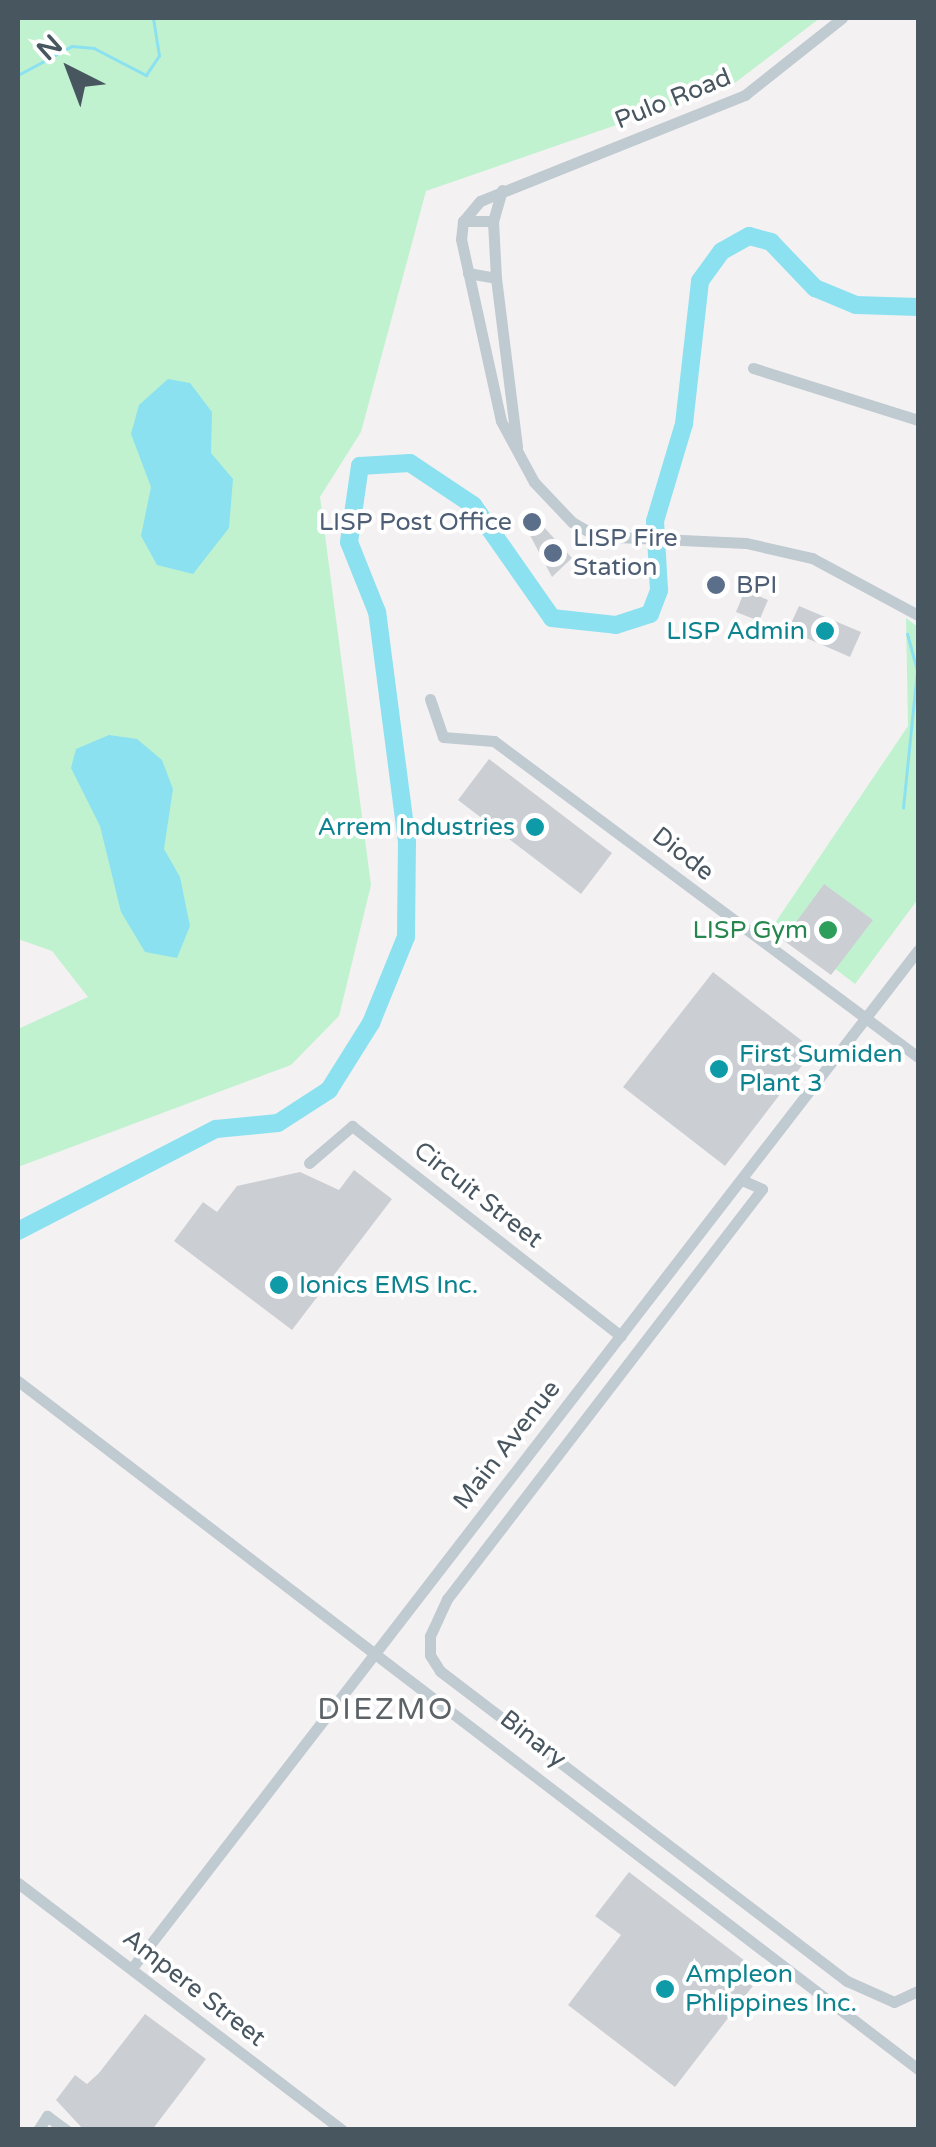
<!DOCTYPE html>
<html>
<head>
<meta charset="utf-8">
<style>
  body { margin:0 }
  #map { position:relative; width:936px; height:2147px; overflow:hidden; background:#f4f1f2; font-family:"Varela Round",sans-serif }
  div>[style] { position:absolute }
  .green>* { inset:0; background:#c0f2d0 }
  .water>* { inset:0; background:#8be1f0 }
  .stream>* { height:2.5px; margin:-1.25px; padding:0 1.25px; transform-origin:1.25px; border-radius:1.25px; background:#8be1f0 }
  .river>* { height:18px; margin:-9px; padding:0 9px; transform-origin:9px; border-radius:9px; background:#8be1f0 }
  .building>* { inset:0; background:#cbcfd4 }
  .minor>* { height:11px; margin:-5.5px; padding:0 5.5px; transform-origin:5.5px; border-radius:5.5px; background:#bfcad1 }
  .dots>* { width:28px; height:28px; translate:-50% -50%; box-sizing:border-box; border:5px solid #fff; border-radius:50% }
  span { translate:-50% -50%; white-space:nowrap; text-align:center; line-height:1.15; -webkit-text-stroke:8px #fff; paint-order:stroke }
  .street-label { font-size:25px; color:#485660 }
  .service-label { font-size:25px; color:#4e5e75 }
  .right { translate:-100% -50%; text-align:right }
  .left { translate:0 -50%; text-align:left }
  .culture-label { font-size:25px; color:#0d838f }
  .leisure-label { font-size:25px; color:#27864d }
  .quarter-label { font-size:30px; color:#5d6267; letter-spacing:2.5px }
  .frame { position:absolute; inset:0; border:20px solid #485660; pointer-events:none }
  .north { position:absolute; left:20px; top:20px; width:100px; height:100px; -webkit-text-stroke:8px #fff; paint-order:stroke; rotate:318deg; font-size:28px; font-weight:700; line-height:40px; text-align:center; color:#485660 }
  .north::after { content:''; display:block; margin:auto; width:35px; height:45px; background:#485660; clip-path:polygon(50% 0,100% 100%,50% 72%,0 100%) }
</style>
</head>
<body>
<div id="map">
  <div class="green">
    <i style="clip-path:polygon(18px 18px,820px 18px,732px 85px,426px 191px,361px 432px,320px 497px,371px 885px,339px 1016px,291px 1065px,18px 1167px,18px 1029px,88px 997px,52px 951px,18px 939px)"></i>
    <i style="clip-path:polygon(906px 618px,918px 627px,918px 899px,855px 984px,775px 923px,908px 726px)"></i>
  </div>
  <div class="water">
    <i style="clip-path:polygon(168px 379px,190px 383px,212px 412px,211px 453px,233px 479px,229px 528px,193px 574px,157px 565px,141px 536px,151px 487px,131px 434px,139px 405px)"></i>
    <i style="clip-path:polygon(109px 735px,137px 739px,162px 760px,173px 789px,164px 849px,180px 877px,190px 926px,177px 958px,145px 952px,121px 912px,100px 826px,71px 768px,76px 749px)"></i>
  </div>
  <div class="stream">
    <i style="left:18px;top:75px;width:61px;rotate:-28.2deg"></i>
    <i style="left:72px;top:46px;width:22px;rotate:5deg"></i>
    <i style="left:94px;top:48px;width:59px;rotate:27.4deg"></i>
    <i style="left:146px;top:75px;width:23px;rotate:-56deg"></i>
    <i style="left:159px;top:56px;width:38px;rotate:-99deg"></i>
    <i style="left:903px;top:808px;width:138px;rotate:-84.2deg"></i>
    <i style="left:917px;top:671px;width:38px;rotate:-105deg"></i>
  </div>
  <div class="river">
    <i style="left:18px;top:1231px;width:223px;rotate:-27.3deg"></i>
    <i style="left:216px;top:1129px;width:62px;rotate:-5.5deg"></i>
    <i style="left:278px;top:1123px;width:61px;rotate:-32.9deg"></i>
    <i style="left:329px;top:1090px;width:79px;rotate:-57.9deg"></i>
    <i style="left:371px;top:1023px;width:93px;rotate:-67.9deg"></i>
    <i style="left:406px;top:937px;width:95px;rotate:-89.4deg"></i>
    <i style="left:407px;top:842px;width:232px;rotate:-97.4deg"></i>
    <i style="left:377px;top:612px;width:75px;rotate:-111.8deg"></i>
    <i style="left:349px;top:542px;width:77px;rotate:-81.8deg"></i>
    <i style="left:360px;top:466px;width:50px;rotate:-3.4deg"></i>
    <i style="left:410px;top:463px;width:76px;rotate:33.7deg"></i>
    <i style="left:473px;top:505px;width:138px;rotate:55deg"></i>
    <i style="left:552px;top:618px;width:64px;rotate:6.2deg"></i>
    <i style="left:616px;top:625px;width:36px;rotate:-18deg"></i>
    <i style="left:650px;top:614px;width:26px;rotate:-69deg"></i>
    <i style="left:659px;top:590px;width:69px;rotate:-93.3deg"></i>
    <i style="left:655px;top:521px;width:101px;rotate:-73.4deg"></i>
    <i style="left:684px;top:424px;width:144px;rotate:-83.6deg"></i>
    <i style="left:700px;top:281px;width:37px;rotate:-54deg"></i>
    <i style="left:722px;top:251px;width:31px;rotate:-29deg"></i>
    <i style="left:749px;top:236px;width:23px;rotate:15deg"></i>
    <i style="left:771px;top:242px;width:64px;rotate:46.3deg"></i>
    <i style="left:815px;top:288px;width:44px;rotate:22.5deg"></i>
    <i style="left:856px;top:305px;width:62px;rotate:1.8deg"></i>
  </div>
  <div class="building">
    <i style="clip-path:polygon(532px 514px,572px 558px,552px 577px,523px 522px)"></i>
    <i style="clip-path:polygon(745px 590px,768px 600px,759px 621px,736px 612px)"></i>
    <i style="clip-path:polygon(799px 606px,861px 632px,850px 657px,788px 630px)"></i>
    <i style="clip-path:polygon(489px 759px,612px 853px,581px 894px,458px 800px)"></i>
    <i style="clip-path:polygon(824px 884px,873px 920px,831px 975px,783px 940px)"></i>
    <i style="clip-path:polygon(713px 972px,814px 1050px,725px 1166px,623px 1087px)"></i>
    <i style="clip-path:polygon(354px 1170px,392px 1199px,292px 1330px,174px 1241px,203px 1202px,217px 1212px,237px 1186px,300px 1172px,339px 1190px)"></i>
    <i style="clip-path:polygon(629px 1872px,762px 1974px,675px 2087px,568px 2005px,621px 1935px,595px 1916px)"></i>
    <i style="clip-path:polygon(145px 2014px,206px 2059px,152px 2130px,83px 2129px,56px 2100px,75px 2075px,87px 2084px,99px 2073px)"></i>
  </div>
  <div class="minor">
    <i style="left:842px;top:18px;width:124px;rotate:141.6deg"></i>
    <i style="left:745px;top:95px;width:285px;rotate:158.2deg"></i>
    <i style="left:480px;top:201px;width:26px;rotate:130deg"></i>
    <i style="left:463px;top:221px;width:18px;rotate:96deg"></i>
    <i style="left:461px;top:239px;width:186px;rotate:77.6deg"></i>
    <i style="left:501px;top:421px;width:69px;rotate:61.6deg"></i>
    <i style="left:534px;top:482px;width:55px;rotate:46.5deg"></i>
    <i style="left:572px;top:522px;width:28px;rotate:30deg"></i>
    <i style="left:596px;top:536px;width:150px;rotate:2.7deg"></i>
    <i style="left:746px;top:543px;width:68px;rotate:12.8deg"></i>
    <i style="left:812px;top:558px;width:120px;rotate:28.3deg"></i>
    <i style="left:502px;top:190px;width:32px;rotate:106deg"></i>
    <i style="left:493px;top:221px;width:57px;rotate:87deg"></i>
    <i style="left:496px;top:278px;width:170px;rotate:82.9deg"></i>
    <i style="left:463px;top:221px;width:30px"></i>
    <i style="left:468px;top:273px;width:28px;rotate:10deg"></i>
    <i style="left:753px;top:368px;width:173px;rotate:17.5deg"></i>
    <i style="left:430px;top:699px;width:40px;rotate:71.1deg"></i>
    <i style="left:443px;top:737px;width:51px;rotate:4.5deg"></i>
    <i style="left:494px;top:741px;width:529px;rotate:36.7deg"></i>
    <i style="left:309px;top:1163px;width:57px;rotate:-40.7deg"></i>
    <i style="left:352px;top:1126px;width:341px;rotate:38deg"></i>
    <i style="left:742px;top:1180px;width:22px;rotate:24deg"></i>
    <i style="left:762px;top:1189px;width:517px;rotate:127.53deg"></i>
    <i style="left:447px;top:1599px;width:41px;rotate:114.7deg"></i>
    <i style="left:430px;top:1636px;width:19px;rotate:90deg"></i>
    <i style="left:430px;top:1655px;width:19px;rotate:58deg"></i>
    <i style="left:440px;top:1671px;width:512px;rotate:37.3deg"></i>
    <i style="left:847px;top:1981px;width:51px;rotate:24.1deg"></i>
    <i style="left:894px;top:2002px;width:26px;rotate:-25deg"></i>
    <i style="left:18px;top:1381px;width:1133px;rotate:37.4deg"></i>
    <i style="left:18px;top:1883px;width:407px;rotate:37.3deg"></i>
    <i style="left:132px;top:1968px;width:1286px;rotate:-52.33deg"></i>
    <i style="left:38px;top:2130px;width:17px;rotate:-57deg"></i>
    <i style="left:47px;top:2116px;width:24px;rotate:36deg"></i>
  </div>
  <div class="dots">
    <i style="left:532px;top:522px;background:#5c6f8a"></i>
    <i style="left:553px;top:553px;background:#5c6f8a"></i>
    <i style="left:716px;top:585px;background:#5c6f8a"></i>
    <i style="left:825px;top:631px;background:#0f9aa8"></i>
    <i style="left:535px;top:827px;background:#0f9aa8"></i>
    <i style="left:828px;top:930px;background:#2e9e5b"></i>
    <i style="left:719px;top:1069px;background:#0f9aa8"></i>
    <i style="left:279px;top:1285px;background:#0f9aa8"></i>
    <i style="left:665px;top:1989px;background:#0f9aa8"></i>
  </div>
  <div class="street-label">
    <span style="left:673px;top:99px;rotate:-22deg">Pulo Road</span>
    <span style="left:683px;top:854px;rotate:38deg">Diode</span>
    <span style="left:478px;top:1195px;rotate:38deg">Circuit Street</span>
    <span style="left:507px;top:1445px;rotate:-52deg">Main Avenue</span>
    <span style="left:533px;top:1739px;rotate:38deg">Binary</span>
    <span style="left:194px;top:1988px;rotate:38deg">Ampere Street</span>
  </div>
  <div class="service-label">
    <span class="right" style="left:512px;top:522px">LISP Post Office</span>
    <span class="left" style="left:573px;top:553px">LISP Fire<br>Station</span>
    <span class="left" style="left:736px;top:585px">BPI</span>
  </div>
  <div class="culture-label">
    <span class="right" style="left:805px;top:631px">LISP Admin</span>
    <span class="right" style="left:515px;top:827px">Arrem Industries</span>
    <span class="left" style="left:739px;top:1069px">First Sumiden<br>Plant 3</span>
    <span class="left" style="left:299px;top:1285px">Ionics EMS Inc.</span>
    <span class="left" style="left:685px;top:1989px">Ampleon<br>Phlippines Inc.</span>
  </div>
  <div class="leisure-label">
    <span class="right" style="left:808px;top:930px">LISP Gym</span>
  </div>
  <div class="quarter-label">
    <span style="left:386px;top:1710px">DIEZMO</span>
  </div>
  <div class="frame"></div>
  <div class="north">N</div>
</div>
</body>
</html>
